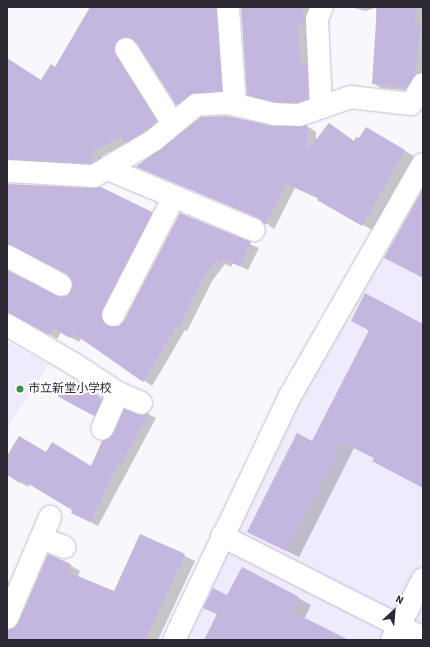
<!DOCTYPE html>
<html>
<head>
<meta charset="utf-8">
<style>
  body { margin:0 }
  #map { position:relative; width:430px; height:647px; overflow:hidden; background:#f8f7fc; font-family:"Source Sans 3","Noto Sans JP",sans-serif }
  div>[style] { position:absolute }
  .built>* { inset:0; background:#f0eafd }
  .shadow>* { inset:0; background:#0003 }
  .building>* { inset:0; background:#c3b6df }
  .roads { filter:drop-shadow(0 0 1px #c3bcd3) drop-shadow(0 0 1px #c3bcd3) }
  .minor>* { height:22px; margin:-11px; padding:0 11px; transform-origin:11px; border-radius:11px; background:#fff }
  .tertiary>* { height:22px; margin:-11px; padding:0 11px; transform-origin:11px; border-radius:11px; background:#fff }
  .dots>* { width:11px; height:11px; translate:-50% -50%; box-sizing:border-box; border:2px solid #fff; border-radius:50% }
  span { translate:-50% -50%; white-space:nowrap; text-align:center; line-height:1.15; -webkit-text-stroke:4px #fff; paint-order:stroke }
  .poi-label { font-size:12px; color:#2c2932 }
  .left { translate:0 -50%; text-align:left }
  .frame { position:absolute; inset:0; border:8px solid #2c2932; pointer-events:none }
  .north { position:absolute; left:374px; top:591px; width:40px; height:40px; -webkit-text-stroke:3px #fff; paint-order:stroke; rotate:26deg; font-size:11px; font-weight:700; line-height:16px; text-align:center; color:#2c2932 }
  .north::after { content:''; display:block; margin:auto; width:14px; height:18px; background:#2c2932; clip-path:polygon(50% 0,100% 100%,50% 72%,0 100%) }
</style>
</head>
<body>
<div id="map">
  <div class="built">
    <i style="clip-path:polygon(423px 175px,423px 640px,181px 640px,298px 394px)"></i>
    <i style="clip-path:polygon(7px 342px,49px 364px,7px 428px)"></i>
  </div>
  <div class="shadow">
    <i style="clip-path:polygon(92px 7px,225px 7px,230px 95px,185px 109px,177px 104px,137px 42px,128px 43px,165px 126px,134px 147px,126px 143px,102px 156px,99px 168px,16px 163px,8px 158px,7px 153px,7px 59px,42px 81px,56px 68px)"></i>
    <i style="clip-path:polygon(242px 7px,314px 7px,313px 29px,306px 29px,308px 67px,315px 71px,315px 104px,285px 106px,256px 99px,248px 94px)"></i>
    <i style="clip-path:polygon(351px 7px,423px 7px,423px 79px,414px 91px,381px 88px,373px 83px,377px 52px,376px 8px,365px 11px)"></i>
    <i style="clip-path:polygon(329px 124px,355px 142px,360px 140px,366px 129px,414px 156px,372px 230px,319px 199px,295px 188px,274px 229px,262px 220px,137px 166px,162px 150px,273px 127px,307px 126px,316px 132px,316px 141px)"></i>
    <i style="clip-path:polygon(7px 185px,93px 189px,100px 188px,160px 217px,110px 314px,111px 327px,120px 327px,125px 321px,180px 214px,259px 248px,248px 270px,233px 263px,231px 267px,225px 264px,212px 281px,187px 331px,185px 330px,152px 386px,82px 337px,79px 342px,61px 332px,57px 339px,20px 317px,7px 303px,7px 271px,55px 297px,68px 296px,73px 291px,73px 278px,22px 249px,7px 252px)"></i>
    <i style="clip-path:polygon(352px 321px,423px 325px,423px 487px,385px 468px,373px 461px,375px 458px,354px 448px,299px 557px,261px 538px,370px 331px)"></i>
    <i style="clip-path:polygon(77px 382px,108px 402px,103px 420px,67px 401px,65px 389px,74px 387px)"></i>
    <i style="clip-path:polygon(148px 414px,156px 418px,98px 526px,72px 513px,73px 510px,30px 484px,28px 487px,7px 474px,7px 458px,47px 453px,91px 467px,142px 416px)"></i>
    <i style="clip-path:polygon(141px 535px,195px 561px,158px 640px,7px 640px,7px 630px,9px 631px,19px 624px,70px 565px,80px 571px,78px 577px,115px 592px)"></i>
    <i style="clip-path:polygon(7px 582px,18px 589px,7px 619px)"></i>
    <i style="clip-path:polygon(228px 596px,298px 598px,311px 605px,304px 619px,347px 640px,205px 640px,218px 615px,204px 607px)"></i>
  </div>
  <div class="building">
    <i style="clip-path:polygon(90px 7px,216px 7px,221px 91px,195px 93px,176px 105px,136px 42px,126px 37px,120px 38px,115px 44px,115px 55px,157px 121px,125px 143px,121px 136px,93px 151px,91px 163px,7px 159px,7px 58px,41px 80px,51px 64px,55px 67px)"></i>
    <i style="clip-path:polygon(241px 7px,303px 7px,304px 24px,297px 25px,300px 65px,307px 65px,307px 99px,297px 102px,276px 102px,247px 95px)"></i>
    <i style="clip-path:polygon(377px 7px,417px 7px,415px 22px,421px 23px,417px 56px,414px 76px,407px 87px,372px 84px)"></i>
    <i style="clip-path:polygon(227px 116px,273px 126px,307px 125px,307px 151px,329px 123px,354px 141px,356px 137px,359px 138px,366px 127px,405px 150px,362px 226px,317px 200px,319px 198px,286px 183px,265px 225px,259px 218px,136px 167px,201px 117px)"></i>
    <i style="clip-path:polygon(7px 184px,93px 188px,101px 187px,152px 212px,102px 309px,102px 321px,108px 326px,119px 326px,124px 321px,180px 213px,251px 242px,239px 266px,224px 259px,222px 263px,216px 260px,204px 276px,179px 327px,176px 326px,143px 382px,73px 333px,70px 338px,52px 328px,49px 335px,7px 312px,7px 270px,61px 297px,68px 295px,73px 285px,67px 274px,7px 244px)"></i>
    <i style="clip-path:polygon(423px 189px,423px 278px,384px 258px)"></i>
    <i style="clip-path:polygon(365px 293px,423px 324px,423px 488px,372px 461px,374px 458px,342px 442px,286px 551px,247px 532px,297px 433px,312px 441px,369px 330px,351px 321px)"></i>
    <i style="clip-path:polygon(76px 381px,99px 396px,97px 399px,101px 401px,94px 416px,57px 396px,61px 387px,64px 388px,67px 383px,74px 386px)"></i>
    <i style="clip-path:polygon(124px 409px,142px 415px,149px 413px,121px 465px,118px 464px,90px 522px,71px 513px,72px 510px,22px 480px,20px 483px,7px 475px,7px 456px,19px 436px,46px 452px,52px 442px,91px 466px,102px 441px,113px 434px)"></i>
    <i style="clip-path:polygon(140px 534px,185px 554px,145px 640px,7px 640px,7px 630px,14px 628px,18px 623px,48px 554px,71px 564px,68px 572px,114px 591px)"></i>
    <i style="clip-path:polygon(242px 567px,299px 597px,291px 611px,349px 640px,204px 640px,217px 614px,203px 608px,213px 588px,227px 595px)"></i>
  </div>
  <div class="roads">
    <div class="minor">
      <i style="left:228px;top:7px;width:98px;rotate:85.9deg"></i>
      <i style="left:126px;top:49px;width:86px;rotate:57.8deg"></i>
      <i style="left:321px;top:107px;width:88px;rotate:-92.6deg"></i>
      <i style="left:317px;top:19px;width:13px;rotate:-67deg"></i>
      <i style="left:108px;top:169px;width:158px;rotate:22.7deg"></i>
      <i style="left:7px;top:171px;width:87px;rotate:3.3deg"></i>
      <i style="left:94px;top:176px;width:70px;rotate:-31deg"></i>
      <i style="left:154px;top:140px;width:55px;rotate:-39.8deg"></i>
      <i style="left:196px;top:105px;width:32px;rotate:-4deg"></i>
      <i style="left:228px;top:103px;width:47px;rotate:13.4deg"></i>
      <i style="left:274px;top:114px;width:25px;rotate:2deg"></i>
      <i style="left:299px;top:115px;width:55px;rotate:-19.1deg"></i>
      <i style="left:351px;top:97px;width:60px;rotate:6.7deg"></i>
      <i style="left:411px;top:104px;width:23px;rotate:-59deg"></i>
      <i style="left:7px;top:256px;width:61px;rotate:28.2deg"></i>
      <i style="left:113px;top:315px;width:133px;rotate:-62.7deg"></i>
      <i style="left:7px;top:325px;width:78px;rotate:30.2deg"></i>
      <i style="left:74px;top:364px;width:53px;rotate:33.4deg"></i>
      <i style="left:118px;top:393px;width:39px;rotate:114deg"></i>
      <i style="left:118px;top:393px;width:25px;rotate:23deg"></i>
      <i style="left:41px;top:538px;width:25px;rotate:21deg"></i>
      <i style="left:7px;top:618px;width:110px;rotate:-66.9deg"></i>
    </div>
    <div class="tertiary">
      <i style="left:222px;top:536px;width:225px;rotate:26.9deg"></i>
      <i style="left:174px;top:640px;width:270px;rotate:-64.6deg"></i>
      <i style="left:290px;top:396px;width:267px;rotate:-60.2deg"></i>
      <i style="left:392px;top:640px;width:68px;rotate:-63.1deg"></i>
    </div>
  </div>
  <div class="dots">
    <i style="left:20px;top:389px;background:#359446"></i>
  </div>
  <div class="poi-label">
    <span class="left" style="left:28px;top:389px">市立新堂小学校</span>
  </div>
  <div class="frame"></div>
  <div class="north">N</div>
</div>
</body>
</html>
